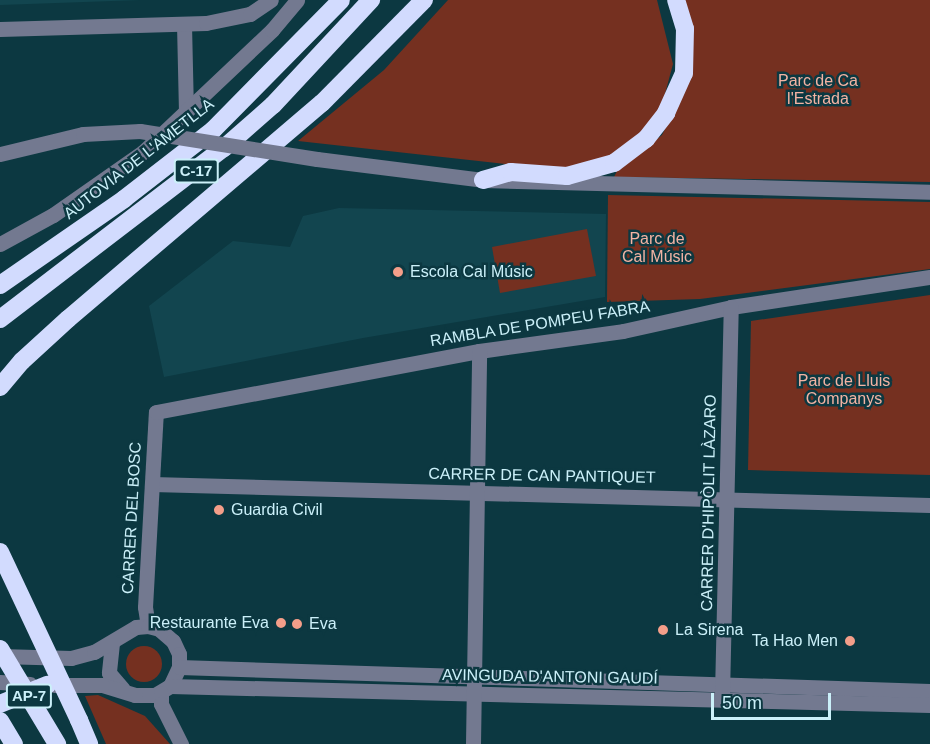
<!DOCTYPE html>
<html>
<head>
<meta charset="utf-8">
<style>
  body { margin:0 }
  #map { position:relative; width:930px; height:744px; overflow:hidden; background:#0c3841; font-family:Arial,sans-serif }
  div>[style] { position:absolute }
  .built>* { inset:0; background:#12454f }
  .green>* { inset:0; background:#753020 }
  .round { border-radius:50% }
  .minor>* { height:15px; margin:-7.5px; padding:0 7.5px; transform-origin:7.5px; border-radius:7.5px; background:#737990 }
  .highway>* { height:18px; margin:-9px; padding:0 9px; transform-origin:9px; border-radius:9px; background:#d2dbfe }
  .minor-bridge>* { height:15px; margin:-7.5px; padding:0 7.5px; transform-origin:7.5px; border-radius:7.5px; background:#737990 }
  .highway-bridge>* { height:18px; margin:-9px; padding:0 9px; transform-origin:9px; border-radius:9px; background:#d2dbfe }
  .dots>* { width:16px; height:16px; translate:-50% -50%; box-sizing:border-box; border:3px solid #0c3841; border-radius:50% }
  span { translate:-50% -50%; white-space:nowrap; text-align:center; line-height:1.15; -webkit-text-stroke:5px #0c3841; paint-order:stroke }
  .shield-label span { padding:2px 4px; background:#0c3841; border:2px solid; border-radius:4px; -webkit-text-stroke-width:0 }
  .shield-label { font-size:15px; color:#cbf0f9; font-weight:700 }
  .park-label { font-size:16px; color:#f3b3a3 }
  .street-label { font-size:16px; color:#cbf0f9 }
  .poi-label { font-size:16px; color:#cbf0f9 }
  .left { translate:0 -50%; text-align:left }
  .right { translate:-100% -50%; text-align:right }
  .scale { position:absolute; left:711px; top:693px; width:120px; height:27px; box-sizing:border-box; border:3px solid #cbf0f9; border-top:0; padding-left:8px; font-size:18px; line-height:21px; white-space:nowrap; color:#cbf0f9; -webkit-text-stroke:4px #0c3841; paint-order:stroke }
</style>
</head>
<body>
<div id="map">
  <div class="built">
    <i style="clip-path:polygon(0 0,140px 0,0 5px)"></i>
    <i style="clip-path:polygon(339px 208px,606px 214px,605px 297px,363px 338px,164px 377px,149px 306px,233px 241px,290px 247px,303px 216px)"></i>
  </div>
  <div class="green">
    <i style="clip-path:polygon(448px 0,657px 0,673px 64px,662px 105px,646px 139px,578px 172px,298px 141px,384px 70px)"></i>
    <i style="clip-path:polygon(682px 0,930px 0,930px 182px,614px 177px,617px 171px,662px 135px,683px 92px)"></i>
    <i style="clip-path:polygon(608px 195px,930px 202px,930px 269px,700px 299px,607px 302px)"></i>
    <i style="clip-path:polygon(587px 229px,596px 276px,500px 293px,492px 247px)"></i>
    <i style="clip-path:polygon(930px 295px,930px 475px,748px 470px,751px 321px)"></i>
    <i class="round" style="left:126px;top:646px;width:36px;height:36px"></i>
    <i style="clip-path:polygon(98px 695px,145px 716px,170px 744px,106px 744px,85px 696px)"></i>
  </div>
  <div class="minor">
    <i style="left:184px;top:24px;width:87px;rotate:88.7deg"></i>
    <i style="left:0;top:29px;width:206px;rotate:-1.7deg"></i>
    <i style="left:206px;top:23px;width:45px;rotate:-11.6deg"></i>
    <i style="left:250px;top:14px;width:25px;rotate:-34deg"></i>
    <i style="left:0;top:154px;width:85px;rotate:-13.5deg"></i>
    <i style="left:83px;top:134px;width:57px;rotate:-3deg"></i>
    <i style="left:317px;top:159px;width:167px;rotate:7.2deg"></i>
    <i style="left:483px;top:180px;width:447px;rotate:1.5deg"></i>
    <i style="left:0;top:244px;width:60px;rotate:-28.7deg"></i>
    <i style="left:53px;top:215px;width:110px;rotate:-35deg"></i>
    <i style="left:143px;top:152px;width:178px;rotate:-43.4deg"></i>
    <i style="left:272px;top:30px;width:39px;rotate:-50deg"></i>
    <i style="left:152px;top:484px;width:778px;rotate:1.55deg"></i>
    <i style="left:148px;top:626px;width:19px;rotate:-99deg"></i>
    <i style="left:145px;top:607px;width:195px;rotate:-86.8deg"></i>
    <i style="left:156px;top:412px;width:329px;rotate:-10.7deg"></i>
    <i style="left:479px;top:351px;width:145px;rotate:-7.9deg"></i>
    <i style="left:623px;top:331px;width:111px;rotate:-12.5deg"></i>
    <i style="left:731px;top:307px;width:201px;rotate:-8.6deg"></i>
    <i style="left:112px;top:643px;width:30px;rotate:96deg"></i>
    <i style="left:109px;top:673px;width:21px;rotate:49deg"></i>
    <i style="left:0;top:656px;width:71px;rotate:1.6deg"></i>
    <i style="left:71px;top:658px;width:24px;rotate:-15deg"></i>
    <i style="left:94px;top:652px;width:49px;rotate:-30.8deg"></i>
    <i style="left:136px;top:627px;width:12px;rotate:-5deg"></i>
    <i style="left:148px;top:626px;width:11px;rotate:15deg"></i>
    <i style="left:159px;top:629px;width:18px;rotate:41deg"></i>
    <i style="left:173px;top:641px;width:14px;rotate:65deg"></i>
    <i style="left:179px;top:654px;width:13px;rotate:90deg"></i>
    <i style="left:179px;top:667px;width:21px;rotate:115deg"></i>
    <i style="left:170px;top:686px;width:17px;rotate:149deg"></i>
    <i style="left:155px;top:695px;width:20px;rotate:180deg"></i>
    <i style="left:135px;top:695px;width:34px;rotate:-163deg"></i>
    <i style="left:102px;top:685px;width:48px;rotate:180deg"></i>
    <i style="left:179px;top:667px;width:751px;rotate:1.83deg"></i>
    <i style="left:0;top:682px;width:30px;rotate:4deg"></i>
    <i style="left:170px;top:686px;width:760px;rotate:1.43deg"></i>
    <i style="left:161px;top:693px;width:11px;rotate:90deg"></i>
    <i style="left:161px;top:704px;width:45px;rotate:63.4deg"></i>
    <i style="left:722px;top:694px;width:387px;rotate:-88.7deg"></i>
    <i style="left:473px;top:744px;width:393px;rotate:-89.1deg"></i>
  </div>
  <div class="highway">
    <i style="left:483px;top:180px;width:29px;rotate:-16deg"></i>
    <i style="left:511px;top:172px;width:56px;rotate:4.1deg"></i>
    <i style="left:567px;top:176px;width:49px;rotate:-15.5deg"></i>
    <i style="left:614px;top:163px;width:40px;rotate:-37deg"></i>
    <i style="left:646px;top:139px;width:33px;rotate:-52deg"></i>
    <i style="left:666px;top:113px;width:44px;rotate:-65.8deg"></i>
    <i style="left:684px;top:73px;width:44px;rotate:-88.7deg"></i>
    <i style="left:685px;top:29px;width:30px;rotate:-107deg"></i>
    <i style="left:0;top:285px;width:151px;rotate:-34.7deg"></i>
    <i style="left:124px;top:199px;width:113px;rotate:-37.8deg"></i>
    <i style="left:213px;top:130px;width:182px;rotate:-45.4deg"></i>
    <i style="left:0;top:319px;width:282px;rotate:-37.4deg"></i>
    <i style="left:224px;top:148px;width:65px;rotate:-41.3deg"></i>
    <i style="left:273px;top:105px;width:144px;rotate:-47deg"></i>
    <i style="left:0;top:387px;width:34px;rotate:-50deg"></i>
    <i style="left:22px;top:361px;width:62px;rotate:-42.4deg"></i>
    <i style="left:68px;top:319px;width:333px;rotate:-40.4deg"></i>
    <i style="left:322px;top:103px;width:145px;rotate:-45.3deg"></i>
    <i style="left:0;top:704px;width:51px;rotate:-22deg"></i>
    <i style="left:79px;top:720px;width:26px;rotate:67deg"></i>
    <i style="left:0;top:721px;width:27px;rotate:59deg"></i>
  </div>
  <div class="minor-bridge">
    <i style="left:140px;top:131px;width:179px;rotate:9deg"></i>
  </div>
  <div class="highway-bridge">
    <i style="left:0;top:552px;width:186px;rotate:64.8deg"></i>
    <i style="left:0;top:649px;width:111px;rotate:59deg"></i>
  </div>
  <div class="dots">
    <i style="left:398px;top:272px;background:#f49e89"></i>
    <i style="left:219px;top:510px;background:#f49e89"></i>
    <i style="left:281px;top:623px;background:#f49e89"></i>
    <i style="left:297px;top:624px;background:#f49e89"></i>
    <i style="left:663px;top:630px;background:#f49e89"></i>
    <i style="left:850px;top:641px;background:#f49e89"></i>
  </div>
  <div class="shield-label">
    <span style="left:196px;top:171px">C-17</span>
    <span style="left:29px;top:696px">AP-7</span>
  </div>
  <div class="park-label">
    <span style="left:818px;top:90px">Parc de Ca<br>l'Estrada</span>
    <span style="left:657px;top:248px">Parc de<br>Cal Músic</span>
    <span style="left:844px;top:390px">Parc de Lluis<br>Companys</span>
  </div>
  <div class="street-label">
    <span style="left:139px;top:159px;rotate:-38deg">AUTOVIA DE L'AMETLLA</span>
    <span style="left:540px;top:324px;rotate:-9deg">RAMBLA DE POMPEU FABRA</span>
    <span style="left:542px;top:476px;rotate:1deg">CARRER DE CAN PANTIQUET</span>
    <span style="left:709px;top:503px;rotate:-89deg">CARRER D'HIPÒLIT LÀZARO</span>
    <span style="left:132px;top:518px;rotate:-87deg">CARRER DEL BOSC</span>
    <span style="left:550px;top:677px;rotate:1deg">AVINGUDA D'ANTONI GAUDÍ</span>
  </div>
  <div class="poi-label">
    <span class="left" style="left:410px;top:272px">Escola Cal Músic</span>
    <span class="left" style="left:231px;top:510px">Guardia Civil</span>
    <span class="right" style="left:269px;top:623px">Restaurante Eva</span>
    <span class="left" style="left:309px;top:624px">Eva</span>
    <span class="left" style="left:675px;top:630px">La Sirena</span>
    <span class="right" style="left:838px;top:641px">Ta Hao Men</span>
  </div>
  <div class="scale">50 m</div>
</div>
</body>
</html>
